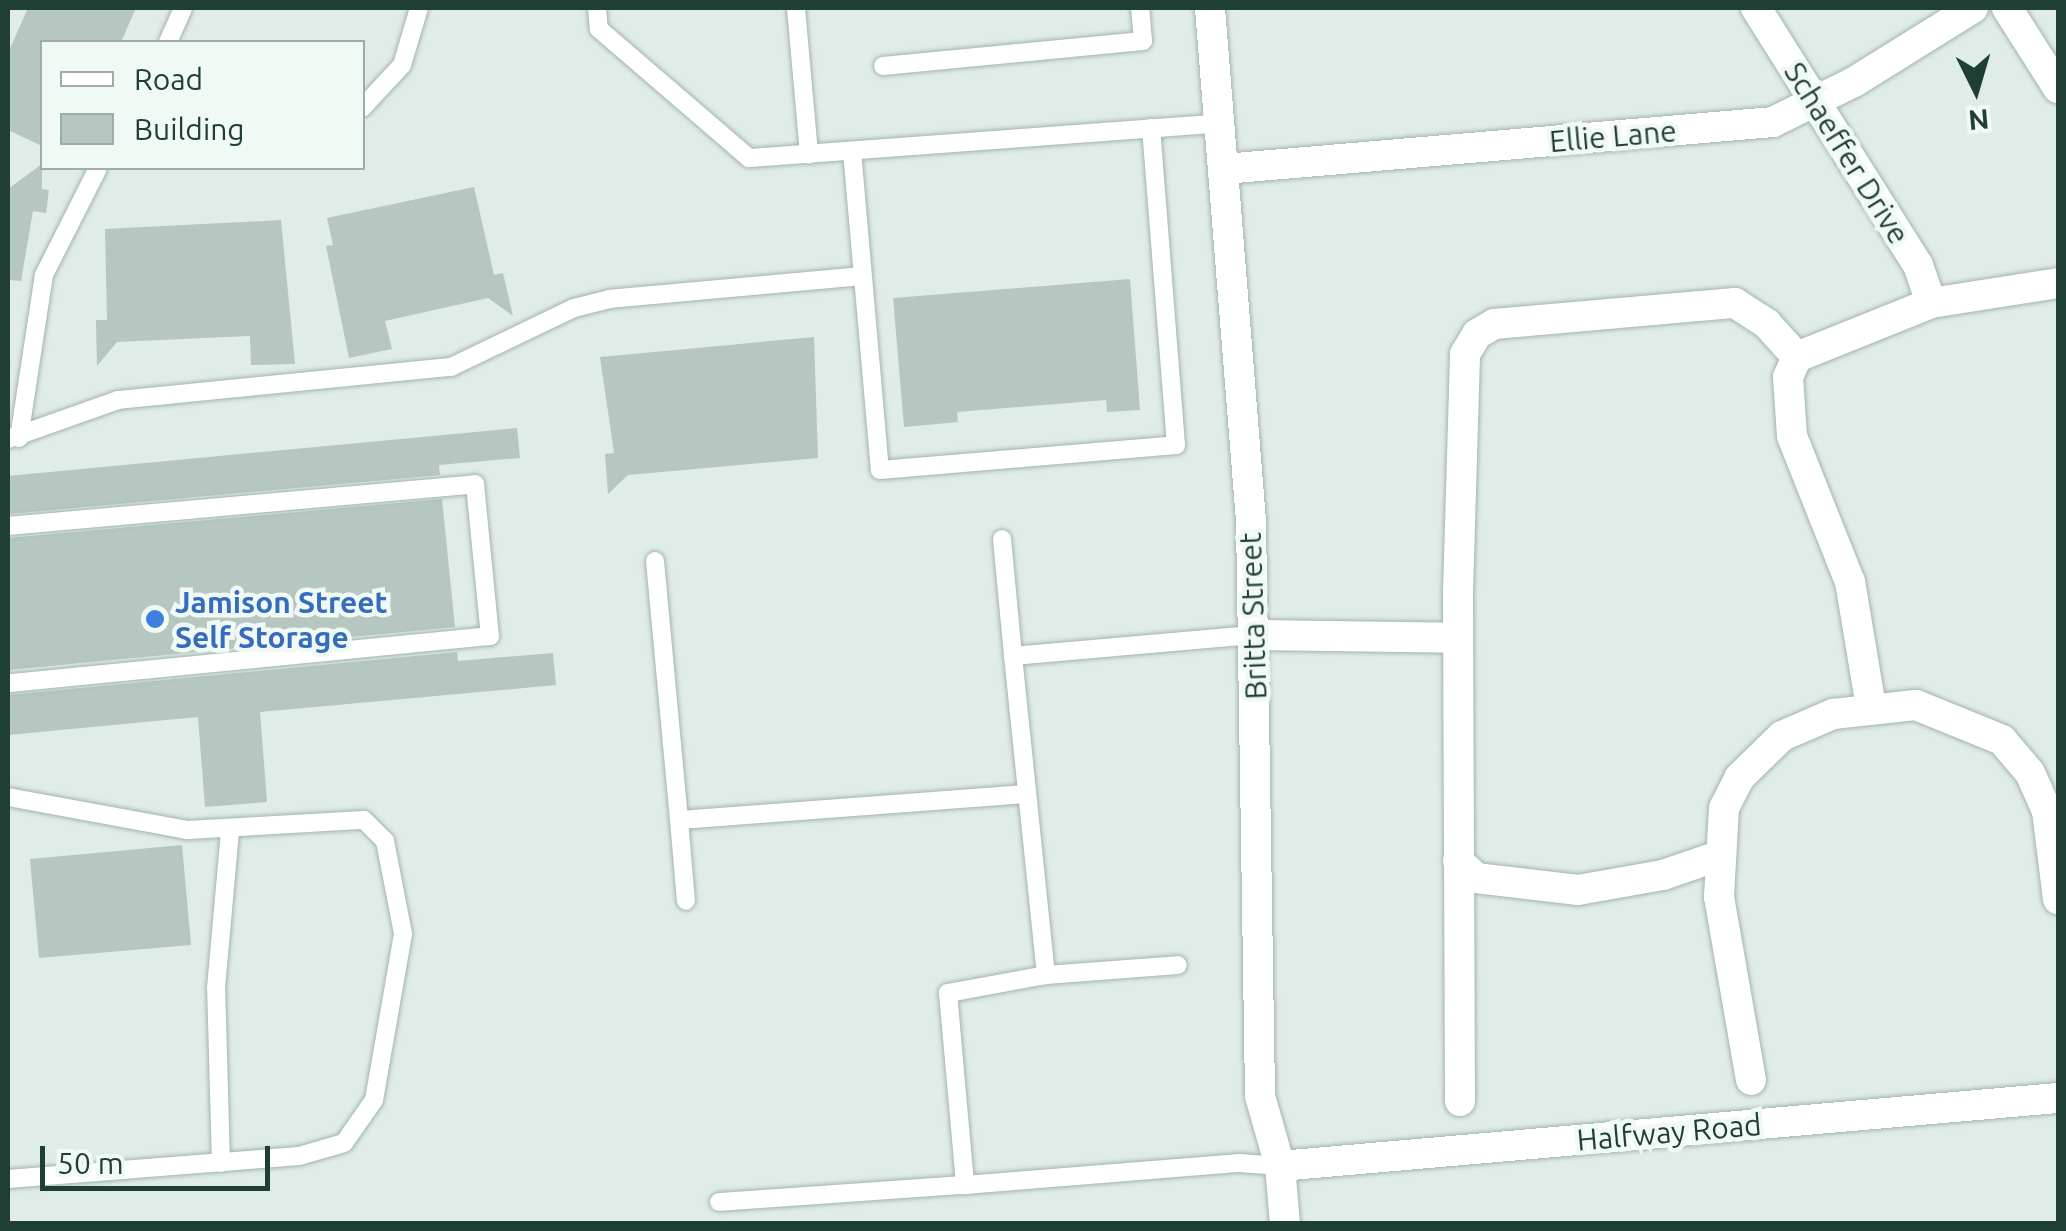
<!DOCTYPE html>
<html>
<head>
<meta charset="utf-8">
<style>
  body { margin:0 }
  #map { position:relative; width:2066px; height:1231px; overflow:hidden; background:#e0ece7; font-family:Ubuntu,sans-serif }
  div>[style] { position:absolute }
  .building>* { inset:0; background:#b5c7c0 }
  .roads { filter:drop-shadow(0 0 2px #a2b4ae) drop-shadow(0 0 2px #a2b4ae) }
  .lane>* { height:18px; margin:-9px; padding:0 9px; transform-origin:9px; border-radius:9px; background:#fff }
  .street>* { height:30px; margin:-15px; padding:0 15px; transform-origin:15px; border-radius:15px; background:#fff }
  .secondary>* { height:30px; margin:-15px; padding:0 15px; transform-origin:15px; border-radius:15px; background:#fff }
  .dots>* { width:28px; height:28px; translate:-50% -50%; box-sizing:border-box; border:5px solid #f1f9f5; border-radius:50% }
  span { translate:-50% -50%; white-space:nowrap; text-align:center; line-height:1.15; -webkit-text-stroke:9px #f1f9f5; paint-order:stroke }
  .street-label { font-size:30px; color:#1f3e36 }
  .shop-label { font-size:30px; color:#366cbe; font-weight:700 }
  .left { translate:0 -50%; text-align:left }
  .frame { position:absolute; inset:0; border:10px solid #1f3e36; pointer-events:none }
  .legend { position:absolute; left:40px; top:40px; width:325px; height:130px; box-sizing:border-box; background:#f1f9f5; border:2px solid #9daea9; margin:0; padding:12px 18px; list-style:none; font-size:30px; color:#1f3e36 }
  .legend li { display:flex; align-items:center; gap:20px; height:50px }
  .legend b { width:50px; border:2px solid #9daea9 }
  .north { position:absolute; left:1926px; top:40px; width:100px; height:100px; -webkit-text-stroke:8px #f1f9f5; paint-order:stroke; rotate:175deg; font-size:28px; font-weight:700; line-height:40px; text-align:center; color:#1f3e36 }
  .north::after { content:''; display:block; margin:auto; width:35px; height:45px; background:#1f3e36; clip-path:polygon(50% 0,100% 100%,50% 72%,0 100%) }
  .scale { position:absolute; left:40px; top:1146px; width:230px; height:45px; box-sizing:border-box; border:5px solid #1f3e36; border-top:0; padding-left:12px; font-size:30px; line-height:35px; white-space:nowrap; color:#1f3e36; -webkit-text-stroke:8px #f1f9f5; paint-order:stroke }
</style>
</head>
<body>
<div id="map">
  <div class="building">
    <i style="clip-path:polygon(28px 8px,136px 8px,121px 42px,42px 42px,42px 146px,8px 130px,8px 53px)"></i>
    <i style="clip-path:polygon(42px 164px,42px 189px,49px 190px,46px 213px,33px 211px,21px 281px,8px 280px,8px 189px)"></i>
    <i style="clip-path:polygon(474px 187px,494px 275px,503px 273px,513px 316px,488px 298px,385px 321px,392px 349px,349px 358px,326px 246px,333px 245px,327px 218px)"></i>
    <i style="clip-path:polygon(281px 220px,295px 364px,251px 365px,250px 336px,117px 342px,97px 366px,96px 320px,107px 320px,105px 229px)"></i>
    <i style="clip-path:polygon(1130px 279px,1140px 410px,1107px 412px,1106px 400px,957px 412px,958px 422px,904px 427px,893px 298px)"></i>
    <i style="clip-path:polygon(814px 337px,818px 458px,628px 475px,608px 494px,605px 454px,614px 453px,600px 357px)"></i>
    <i style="clip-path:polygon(517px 428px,520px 458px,439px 465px,440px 475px,8px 514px,8px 476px)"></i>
    <i style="clip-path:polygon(442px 499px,455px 627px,8px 670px,8px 538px)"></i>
    <i style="clip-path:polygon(457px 652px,458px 661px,553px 653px,556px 685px,260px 712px,267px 802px,205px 807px,198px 717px,8px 735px,8px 695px)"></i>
    <i style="clip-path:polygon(182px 845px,191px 945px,39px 958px,30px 859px)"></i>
  </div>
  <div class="roads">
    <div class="lane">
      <i style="left:597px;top:8px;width:21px;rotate:85deg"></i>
      <i style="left:599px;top:29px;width:198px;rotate:40.7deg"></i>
      <i style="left:749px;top:158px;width:472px;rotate:-4.2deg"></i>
      <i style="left:796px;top:8px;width:147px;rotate:84.9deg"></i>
      <i style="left:168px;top:42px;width:37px;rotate:-66deg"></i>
      <i style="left:883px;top:66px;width:261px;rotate:-5.5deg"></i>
      <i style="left:1143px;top:41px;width:33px;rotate:-95deg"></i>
      <i style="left:362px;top:108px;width:59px;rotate:-47.1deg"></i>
      <i style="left:402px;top:65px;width:59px;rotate:-73.4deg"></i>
      <i style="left:852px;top:151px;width:320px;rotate:85deg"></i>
      <i style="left:880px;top:470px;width:297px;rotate:-4.8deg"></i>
      <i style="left:1176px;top:445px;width:318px;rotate:-94.5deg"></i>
      <i style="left:19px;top:438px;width:165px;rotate:-81.3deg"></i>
      <i style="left:44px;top:275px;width:120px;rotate:-63.2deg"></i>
      <i style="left:8px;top:439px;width:117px;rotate:-19.5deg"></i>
      <i style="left:118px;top:400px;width:335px;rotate:-5.7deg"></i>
      <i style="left:451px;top:367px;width:136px;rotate:-25.6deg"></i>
      <i style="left:574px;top:308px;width:36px;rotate:-14deg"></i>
      <i style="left:609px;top:299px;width:254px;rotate:-5.2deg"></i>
      <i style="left:8px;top:526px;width:469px;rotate:-5.1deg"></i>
      <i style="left:475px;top:484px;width:153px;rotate:84.4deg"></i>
      <i style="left:490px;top:636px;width:484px;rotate:174.4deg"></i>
      <i style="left:1002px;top:539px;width:118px;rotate:84.6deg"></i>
      <i style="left:1013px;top:656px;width:243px;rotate:-5deg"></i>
      <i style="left:655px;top:561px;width:260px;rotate:84.7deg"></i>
      <i style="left:679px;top:820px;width:349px;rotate:-4.3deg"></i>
      <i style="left:1013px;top:656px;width:321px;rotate:84.1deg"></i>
      <i style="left:1046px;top:975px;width:100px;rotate:169.6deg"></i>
      <i style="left:948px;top:993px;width:193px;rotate:84.9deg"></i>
      <i style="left:965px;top:1185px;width:276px;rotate:-4.6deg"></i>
      <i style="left:1240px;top:1163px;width:40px;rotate:4.3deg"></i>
      <i style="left:8px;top:797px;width:183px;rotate:10.4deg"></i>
      <i style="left:188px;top:830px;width:176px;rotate:-3.3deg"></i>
      <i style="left:364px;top:820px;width:30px;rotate:45deg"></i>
      <i style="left:385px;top:841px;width:95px;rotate:79deg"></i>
      <i style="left:403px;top:934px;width:169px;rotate:99.9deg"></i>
      <i style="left:374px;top:1100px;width:52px;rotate:124.9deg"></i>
      <i style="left:344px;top:1143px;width:47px;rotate:163.9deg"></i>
      <i style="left:299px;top:1156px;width:292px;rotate:175.5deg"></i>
      <i style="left:679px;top:820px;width:81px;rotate:85.1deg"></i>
      <i style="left:1046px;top:975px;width:132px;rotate:-4.3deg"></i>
      <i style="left:221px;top:1163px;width:175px;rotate:-91.6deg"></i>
      <i style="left:216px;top:988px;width:157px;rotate:-84.9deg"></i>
      <i style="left:719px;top:1202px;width:247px;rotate:-4deg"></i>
    </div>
    <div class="street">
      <i style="left:1756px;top:8px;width:304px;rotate:57.8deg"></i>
      <i style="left:1918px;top:265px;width:40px;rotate:71.1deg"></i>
      <i style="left:1224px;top:169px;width:551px;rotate:-4.89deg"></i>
      <i style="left:1773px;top:122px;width:90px;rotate:-26.3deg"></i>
      <i style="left:1854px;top:82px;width:140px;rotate:-31.9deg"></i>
      <i style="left:1255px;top:635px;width:203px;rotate:0.8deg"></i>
      <i style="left:1871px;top:707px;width:127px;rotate:-99.5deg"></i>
      <i style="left:1850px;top:582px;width:157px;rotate:-111.7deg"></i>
      <i style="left:1792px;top:436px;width:59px;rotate:-93.9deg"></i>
      <i style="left:1788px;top:377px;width:22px;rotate:-66deg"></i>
      <i style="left:1797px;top:357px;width:144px;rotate:-21.9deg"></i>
      <i style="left:1931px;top:303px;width:129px;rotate:-8.9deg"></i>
      <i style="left:1458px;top:861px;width:25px;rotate:43deg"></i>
      <i style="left:1476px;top:878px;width:103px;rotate:6.7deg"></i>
      <i style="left:1578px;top:890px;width:86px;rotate:-10deg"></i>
      <i style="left:1663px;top:875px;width:61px;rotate:-19deg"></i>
      <i style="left:1751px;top:1080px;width:186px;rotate:-99.9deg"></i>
      <i style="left:1719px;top:897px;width:89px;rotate:-86.8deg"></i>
      <i style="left:1724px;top:808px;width:34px;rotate:-63deg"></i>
      <i style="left:1739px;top:778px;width:60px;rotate:-44.3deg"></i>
      <i style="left:1782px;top:736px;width:56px;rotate:-23.3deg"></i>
      <i style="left:1833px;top:714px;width:83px;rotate:-6.2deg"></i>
      <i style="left:1916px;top:705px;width:93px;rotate:22.1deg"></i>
      <i style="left:2002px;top:740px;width:43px;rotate:49.7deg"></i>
      <i style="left:2030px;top:773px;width:42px;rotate:65.9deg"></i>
      <i style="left:2047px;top:811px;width:89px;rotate:82.9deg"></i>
      <i style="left:1460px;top:1101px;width:509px;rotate:-90.23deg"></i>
      <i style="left:1458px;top:592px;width:238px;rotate:-88.3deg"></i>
      <i style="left:1465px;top:354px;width:23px;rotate:-59deg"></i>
      <i style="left:1477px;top:334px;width:20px;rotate:-30deg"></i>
      <i style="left:1494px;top:324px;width:242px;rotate:-5deg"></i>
      <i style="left:1735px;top:303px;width:38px;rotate:33deg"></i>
      <i style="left:1767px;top:324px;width:45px;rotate:47.7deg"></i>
      <i style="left:1285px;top:1224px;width:58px;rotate:-94.9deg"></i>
      <i style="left:1280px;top:1166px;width:781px;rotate:-5deg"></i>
    </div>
    <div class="secondary">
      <i style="left:1210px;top:8px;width:515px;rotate:85.43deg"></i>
      <i style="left:1251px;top:521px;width:575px;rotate:89.1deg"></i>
      <i style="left:1260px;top:1096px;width:73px;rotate:74.1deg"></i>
      <i style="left:2007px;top:8px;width:95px;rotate:57.5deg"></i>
    </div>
  </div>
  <div class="dots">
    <i style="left:155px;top:619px;background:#3f7fe0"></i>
  </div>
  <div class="street-label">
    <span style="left:1613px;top:136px;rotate:-5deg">Ellie Lane</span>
    <span style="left:1847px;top:153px;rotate:58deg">Schaeffer Drive</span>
    <span style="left:1253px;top:616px;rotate:-92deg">Britta Street</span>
    <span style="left:1669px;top:1132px;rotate:-5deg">Halfway Road</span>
  </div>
  <div class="shop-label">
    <span class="left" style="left:175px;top:619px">Jamison Street<br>Self Storage</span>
  </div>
  <div class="frame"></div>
  <ul class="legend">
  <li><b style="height:12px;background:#fff"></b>Road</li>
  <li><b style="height:28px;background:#b5c7c0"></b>Building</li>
  </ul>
  <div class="north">N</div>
  <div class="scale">50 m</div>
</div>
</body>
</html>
